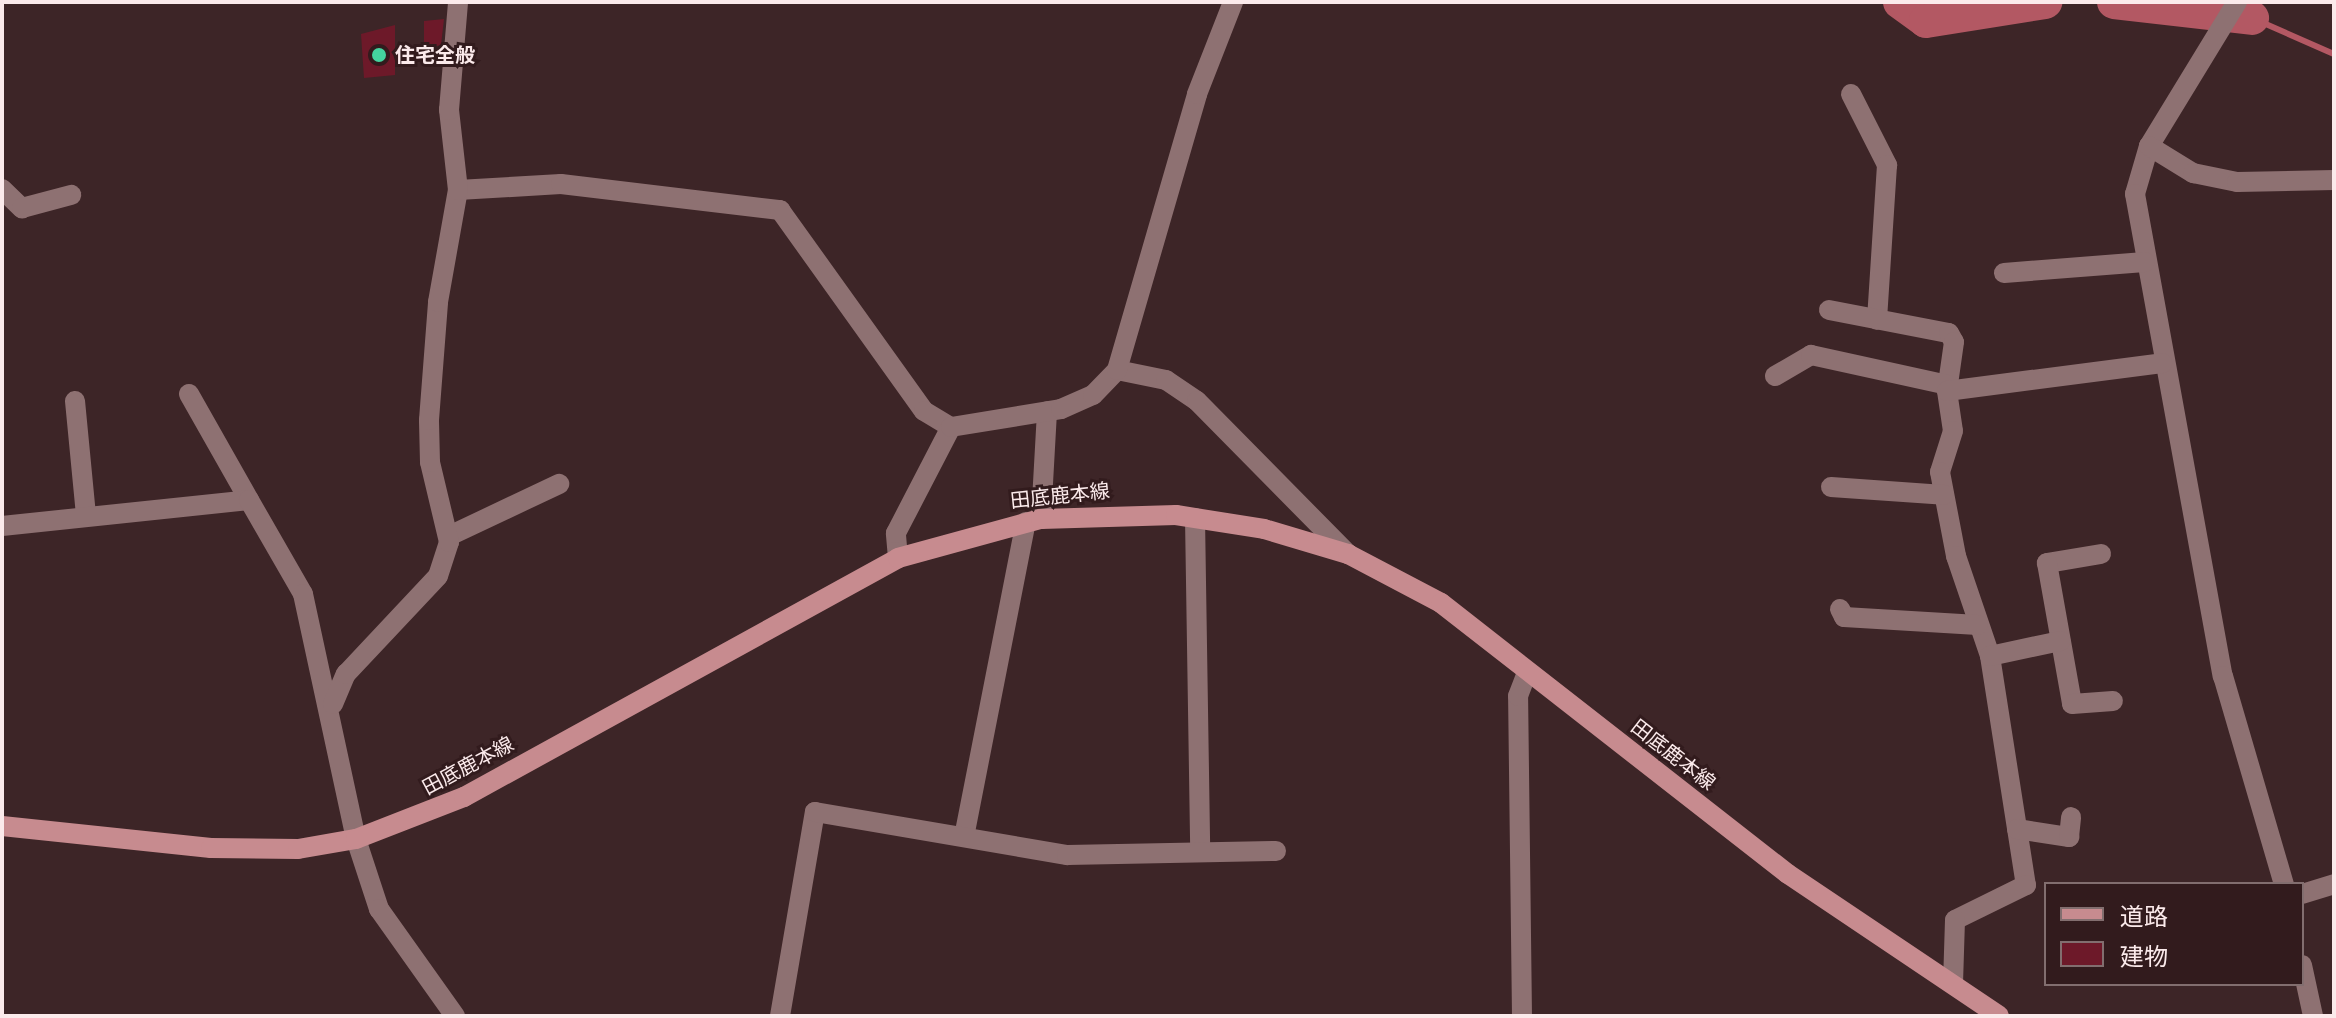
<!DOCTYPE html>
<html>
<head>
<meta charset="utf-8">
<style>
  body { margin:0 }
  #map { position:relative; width:2336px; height:1018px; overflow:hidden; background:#3d2527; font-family:"Fira Sans Condensed","Noto Sans JP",sans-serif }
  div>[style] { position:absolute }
  .stream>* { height:6px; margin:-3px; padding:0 3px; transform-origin:3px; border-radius:3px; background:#b35863 }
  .river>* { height:34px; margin:-17px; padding:0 17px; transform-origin:17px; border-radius:17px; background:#b35863 }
  .building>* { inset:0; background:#6d1929 }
  .minor>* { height:20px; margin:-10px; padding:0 10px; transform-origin:10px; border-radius:10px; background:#8e7172 }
  .major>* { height:20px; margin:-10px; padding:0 10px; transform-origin:10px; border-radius:10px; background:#c78b8f }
  .dots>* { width:22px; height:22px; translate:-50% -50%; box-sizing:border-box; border:4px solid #321b1d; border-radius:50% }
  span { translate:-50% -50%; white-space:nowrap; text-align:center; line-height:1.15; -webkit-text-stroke:6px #321b1d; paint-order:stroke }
  .poi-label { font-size:20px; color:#fbeaeb; font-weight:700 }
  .left { translate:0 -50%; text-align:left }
  .street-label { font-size:20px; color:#fbeaeb }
  .frame { position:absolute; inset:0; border:4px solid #fbeaeb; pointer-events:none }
  .legend { position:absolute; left:2044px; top:882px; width:260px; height:104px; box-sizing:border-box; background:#321b1d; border:2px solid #826e6f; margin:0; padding:10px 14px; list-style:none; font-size:24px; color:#fbeaeb }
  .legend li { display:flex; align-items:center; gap:16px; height:40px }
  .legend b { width:40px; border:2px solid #826e6f }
</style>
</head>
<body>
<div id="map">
  <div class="stream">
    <i style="left:2252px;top:18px;width:90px;rotate:23.7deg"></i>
  </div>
  <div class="river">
    <i style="left:1900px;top:2px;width:32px;rotate:36deg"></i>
    <i style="left:1926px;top:21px;width:121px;rotate:-9.1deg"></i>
    <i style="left:2114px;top:2px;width:139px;rotate:6.6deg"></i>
  </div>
  <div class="building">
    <i style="clip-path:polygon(444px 19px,441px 45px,424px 49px,424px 21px)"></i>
    <i style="clip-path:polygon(395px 25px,395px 75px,364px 78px,361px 34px)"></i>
  </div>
  <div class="minor">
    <i style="left:2237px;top:2px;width:169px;rotate:121.4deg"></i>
    <i style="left:2149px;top:146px;width:50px;rotate:106.3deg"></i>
    <i style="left:2135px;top:194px;width:490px;rotate:79.7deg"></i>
    <i style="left:2223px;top:676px;width:217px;rotate:73.7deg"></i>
    <i style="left:1851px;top:94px;width:80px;rotate:63.1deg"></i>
    <i style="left:1887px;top:165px;width:155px;rotate:93.7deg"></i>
    <i style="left:2149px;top:146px;width:52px;rotate:31.5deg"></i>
    <i style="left:2193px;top:173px;width:45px;rotate:11.6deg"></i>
    <i style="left:2237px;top:182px;width:97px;rotate:-1.2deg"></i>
    <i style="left:2px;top:189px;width:28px;rotate:44deg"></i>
    <i style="left:22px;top:208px;width:51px;rotate:-14.9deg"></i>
    <i style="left:458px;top:190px;width:103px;rotate:-3.3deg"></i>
    <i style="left:561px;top:184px;width:221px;rotate:6.8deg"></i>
    <i style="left:780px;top:210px;width:247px;rotate:54.4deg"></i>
    <i style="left:924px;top:411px;width:31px;rotate:31deg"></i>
    <i style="left:2004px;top:273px;width:141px;rotate:-4.5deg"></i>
    <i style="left:1829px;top:310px;width:122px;rotate:10.9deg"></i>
    <i style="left:1949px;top:333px;width:10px;rotate:61deg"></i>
    <i style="left:1954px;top:342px;width:49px;rotate:98.1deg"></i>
    <i style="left:1947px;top:391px;width:40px;rotate:81.5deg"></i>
    <i style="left:1953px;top:431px;width:43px;rotate:107.6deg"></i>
    <i style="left:1940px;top:472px;width:86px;rotate:79.2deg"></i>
    <i style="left:1956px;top:556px;width:106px;rotate:71.2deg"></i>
    <i style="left:1990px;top:656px;width:232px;rotate:81.1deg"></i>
    <i style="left:2026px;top:885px;width:79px;rotate:153.8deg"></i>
    <i style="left:1955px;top:920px;width:62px;rotate:91.8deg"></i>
    <i style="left:1117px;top:370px;width:50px;rotate:11.5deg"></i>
    <i style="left:1166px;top:380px;width:37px;rotate:34deg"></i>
    <i style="left:1197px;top:401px;width:215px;rotate:45.4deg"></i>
    <i style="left:1775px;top:376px;width:42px;rotate:-30.3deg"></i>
    <i style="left:1811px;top:355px;width:140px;rotate:12.4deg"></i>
    <i style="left:1947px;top:391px;width:217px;rotate:-7.4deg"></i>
    <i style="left:189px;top:394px;width:122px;rotate:60.5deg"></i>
    <i style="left:75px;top:401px;width:115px;rotate:84.5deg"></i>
    <i style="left:1831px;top:487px;width:113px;rotate:4deg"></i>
    <i style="left:1195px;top:518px;width:334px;rotate:89.1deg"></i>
    <i style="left:1041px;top:519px;width:108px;rotate:-86.8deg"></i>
    <i style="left:2px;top:526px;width:248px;rotate:-6deg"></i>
    <i style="left:249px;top:500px;width:108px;rotate:60.1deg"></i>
    <i style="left:303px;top:594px;width:251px;rotate:77.8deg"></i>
    <i style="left:356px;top:839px;width:74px;rotate:71.8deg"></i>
    <i style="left:379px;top:909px;width:131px;rotate:54.6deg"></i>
    <i style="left:449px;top:536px;width:122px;rotate:-25.3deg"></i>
    <i style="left:2101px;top:554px;width:55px;rotate:170.5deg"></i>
    <i style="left:2047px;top:563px;width:143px;rotate:79.9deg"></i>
    <i style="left:2072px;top:704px;width:41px;rotate:-4.2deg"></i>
    <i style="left:898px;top:558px;width:25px;rotate:-95deg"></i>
    <i style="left:896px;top:533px;width:119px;rotate:-62.6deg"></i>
    <i style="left:951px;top:427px;width:111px;rotate:-9.3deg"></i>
    <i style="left:1061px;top:409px;width:35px;rotate:-24deg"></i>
    <i style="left:1093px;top:395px;width:35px;rotate:-46deg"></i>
    <i style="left:1117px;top:370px;width:287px;rotate:-73.8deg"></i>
    <i style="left:1197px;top:94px;width:99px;rotate:-68.6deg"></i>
    <i style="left:1840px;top:609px;width:9px;rotate:63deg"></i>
    <i style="left:1844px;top:617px;width:134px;rotate:3.4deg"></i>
    <i style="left:1990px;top:656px;width:72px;rotate:-12.1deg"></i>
    <i style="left:333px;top:704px;width:33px;rotate:-67deg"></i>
    <i style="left:346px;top:674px;width:134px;rotate:-46.8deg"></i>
    <i style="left:438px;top:576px;width:36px;rotate:-72deg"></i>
    <i style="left:449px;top:542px;width:82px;rotate:-103.4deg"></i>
    <i style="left:430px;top:462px;width:42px;rotate:-91.4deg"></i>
    <i style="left:429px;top:420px;width:118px;rotate:-85.6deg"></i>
    <i style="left:438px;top:302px;width:114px;rotate:-79.9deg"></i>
    <i style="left:458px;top:190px;width:81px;rotate:-96.4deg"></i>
    <i style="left:449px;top:110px;width:108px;rotate:-85.2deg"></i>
    <i style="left:2017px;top:829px;width:53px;rotate:8.7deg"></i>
    <i style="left:2069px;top:837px;width:20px;rotate:-84deg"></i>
    <i style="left:964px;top:837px;width:321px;rotate:-78.9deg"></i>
    <i style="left:2302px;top:894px;width:34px;rotate:-17deg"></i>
    <i style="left:2302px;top:965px;width:52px;rotate:77.8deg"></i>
    <i style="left:780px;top:1016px;width:207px;rotate:-80.3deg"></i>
    <i style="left:815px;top:812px;width:256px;rotate:9.7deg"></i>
    <i style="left:1067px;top:855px;width:209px;rotate:-1.1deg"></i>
    <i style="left:1522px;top:1016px;width:320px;rotate:-90.7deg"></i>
    <i style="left:1518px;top:696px;width:26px;rotate:-69deg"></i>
  </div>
  <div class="major">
    <i style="left:2px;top:826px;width:210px;rotate:6deg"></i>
    <i style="left:211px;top:848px;width:87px;rotate:0.7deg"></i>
    <i style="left:298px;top:849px;width:59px;rotate:-9.8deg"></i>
    <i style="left:356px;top:839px;width:116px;rotate:-21.3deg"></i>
    <i style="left:464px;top:797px;width:495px;rotate:-28.8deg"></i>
    <i style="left:898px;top:558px;width:148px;rotate:-15.3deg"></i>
    <i style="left:1041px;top:519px;width:135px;rotate:-1.7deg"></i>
    <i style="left:1176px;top:515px;width:89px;rotate:9deg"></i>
    <i style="left:1264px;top:529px;width:88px;rotate:16.6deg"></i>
    <i style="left:1348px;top:554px;width:105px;rotate:27.8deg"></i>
    <i style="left:1441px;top:603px;width:440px;rotate:38deg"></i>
    <i style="left:1788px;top:874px;width:254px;rotate:33.9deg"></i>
  </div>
  <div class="dots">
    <i style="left:379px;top:55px;background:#44d49f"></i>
  </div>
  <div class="poi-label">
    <span class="left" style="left:395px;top:55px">住宅全般</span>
  </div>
  <div class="street-label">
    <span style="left:1060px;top:496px;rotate:-6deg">田底鹿本線</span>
    <span style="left:1673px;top:755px;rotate:38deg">田底鹿本線</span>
    <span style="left:468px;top:766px;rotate:-28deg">田底鹿本線</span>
  </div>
  <div class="frame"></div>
  <ul class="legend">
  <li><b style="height:10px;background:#c78b8f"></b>道路</li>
  <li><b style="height:22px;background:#6d1929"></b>建物</li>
  </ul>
</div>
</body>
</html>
